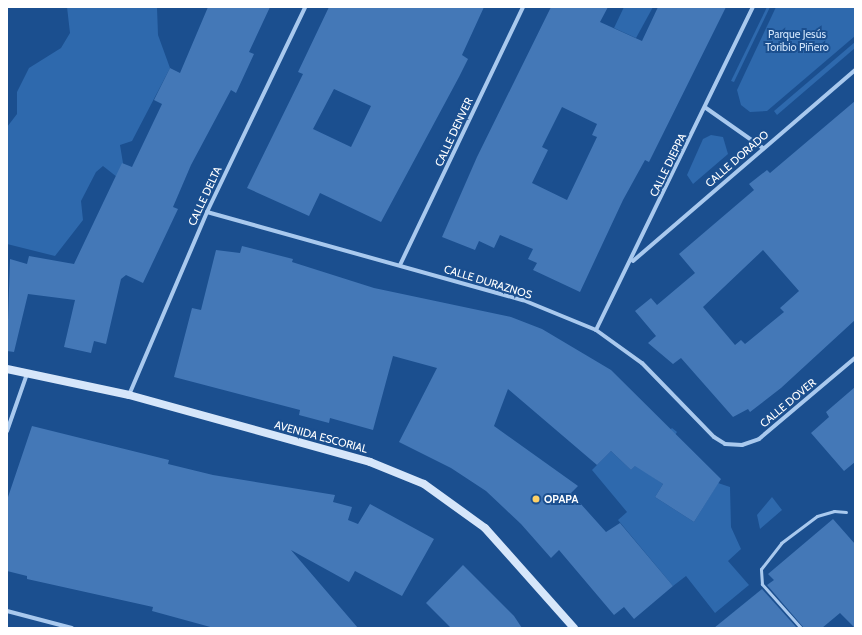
<!DOCTYPE html>
<html>
<head>
<meta charset="utf-8">
<style>
  body { margin:0 }
  #map { position:relative; width:862px; height:635px; overflow:hidden; background:#1b4f8f; font-family:Cabin,sans-serif }
  div>[style] { position:absolute }
  .green>* { inset:0; background:#2e69ad }
  .building>* { inset:0; background:#4478b7 }
  .lane>* { height:3px; margin:-1.5px; padding:0 1.5px; transform-origin:1.5px; border-radius:1.5px; background:#a9c9ee }
  .street>* { height:4px; margin:-2px; padding:0 2px; transform-origin:2px; border-radius:2px; background:#a9c9ee }
  .secondary>* { height:8px; margin:-4px; padding:0 4px; transform-origin:4px; border-radius:4px; background:#d6e6fa }
  .dots>* { width:11px; height:11px; translate:-50% -50%; box-sizing:border-box; border:2px solid #1b4f8f; border-radius:50% }
  span { translate:-50% -50%; white-space:nowrap; text-align:center; line-height:1.15; -webkit-text-stroke:4px #1b4f8f; paint-order:stroke }
  .park-label { font-size:11px; color:#cfe3fa }
  .street-label { font-size:11px; color:#fff }
  .poi-label { font-size:11px; color:#fff; font-weight:700 }
  .left { translate:0 -50%; text-align:left }
  .frame { position:absolute; inset:0; border:8px solid #fff; pointer-events:none }
</style>
</head>
<body>
<div id="map">
  <div class="green">
    <i style="clip-path:polygon(67px 7px,157px 7px,158px 35px,170px 68px,132px 141px,120px 145px,123px 163px,117px 177px,103px 166px,96px 172px,81px 201px,83px 220px,55px 256px,7px 244px,7px 127px,17px 114px,17px 92px,29px 68px,61px 48px,70px 33px)"></i>
    <i style="clip-path:polygon(624px 7px,653px 7px,636px 38px,614px 28px)"></i>
    <i style="clip-path:polygon(767px 7px,770px 7px,734px 82px,731px 81px)"></i>
    <i style="clip-path:polygon(776px 7px,855px 7px,855px 36px,767px 111px,750px 112px,741px 105px,737px 90px)"></i>
    <i style="clip-path:polygon(855px 42px,855px 48px,777px 115px,774px 111px)"></i>
    <i style="clip-path:polygon(711px 135px,723px 137px,728px 154px,693px 184px,687px 175px,703px 139px)"></i>
    <i style="clip-path:polygon(672px 428px,677px 432px,650px 475px,663px 484px,655px 497px,694px 522px,718px 483px,730px 487px,731px 527px,741px 549px,728px 561px,749px 585px,715px 613px,686px 576px,673px 586px,618px 520px,627px 512px,592px 470px,611px 451px,631px 470px)"></i>
    <i style="clip-path:polygon(772px 497px,782px 510px,760px 529px,757px 515px)"></i>
  </div>
  <div class="building">
    <i style="clip-path:polygon(208px 7px,270px 7px,249px 52px,254px 54px,236px 93px,231px 90px,191px 165px,173px 207px,178px 209px,143px 283px,126px 275px,121px 279px,106px 344px,94px 341px,91px 353px,64px 347px,75px 300px,28px 294px,14px 352px,7px 351px,10px 259px,27px 264px,29px 256px,74px 264px,122px 163px,132px 167px,162px 104px,154px 100px,170px 68px,180px 73px)"></i>
    <i style="clip-path:polygon(evenodd,329px 7px,484px 7px,462px 55px,468px 59px,459px 77px,381px 222px,320px 193px,309px 216px,247px 188px,303px 74px,298px 72px,329px 7px,334px 89px,371px 106px,351px 147px,313px 129px,334px 89px)"></i>
    <i style="clip-path:polygon(evenodd,551px 7px,608px 7px,600px 22px,642px 41px,658px 7px,726px 7px,649px 162px,645px 160px,623px 200px,580px 292px,533px 270px,537px 263px,528px 259px,533px 249px,500px 235px,494px 248px,479px 241px,475px 250px,442px 237px,477px 157px,551px 7px,562px 107px,597px 124px,592px 135px,597px 137px,567px 200px,532px 183px,548px 150px,542px 147px,562px 107px)"></i>
    <i style="clip-path:polygon(evenodd,855px 101px,855px 320px,781px 388px,750px 412px,748px 409px,733px 417px,681px 358px,673px 364px,648px 343px,656px 336px,635px 311px,651px 298px,657px 305px,695px 273px,679px 254px,754px 190px,749px 184px,767px 170px,770px 173px,855px 101px,763px 250px,799px 291px,780px 308px,784px 312px,750px 340px,745px 344px,741px 340px,735px 345px,703px 307px,763px 250px)"></i>
    <i style="clip-path:polygon(242px 246px,293px 259px,292px 262px,374px 288px,511px 317px,542px 329px,611px 370px,721px 479px,694px 522px,655px 497px,663px 484px,635px 466px,631px 470px,611px 451px,597px 465px,508px 389px,494px 426px,578px 486px,571px 493px,606px 532px,620px 523px,673px 586px,634px 619px,624px 607px,614px 615px,559px 550px,551px 558px,521px 524px,486px 491px,451px 468px,399px 442px,437px 368px,393px 356px,373px 430px,330px 418px,329px 423px,299px 415px,300px 410px,174px 377px,192px 308px,201px 310px,216px 250px,240px 253px)"></i>
    <i style="clip-path:polygon(855px 387px,855px 462px,844px 471px,811px 433px,829px 417px,826px 412px)"></i>
    <i style="clip-path:polygon(32px 426px,169px 460px,168px 464px,213px 475px,335px 495px,333px 502px,352px 507px,348px 520px,358px 524px,370px 504px,434px 539px,402px 596px,355px 571px,349px 582px,291px 550px,358px 628px,214px 628px,152px 611px,153px 607px,27px 579px,27px 576px,7px 571px,7px 500px)"></i>
    <i style="clip-path:polygon(833px 519px,855px 544px,855px 628px,840px 613px,822px 628px,804px 628px,767px 585px,774px 580px,768px 574px)"></i>
    <i style="clip-path:polygon(463px 565px,514px 616px,522px 628px,451px 628px,426px 603px)"></i>
    <i style="clip-path:polygon(762px 589px,797px 628px,714px 628px)"></i>
  </div>
  <div class="lane">
    <i style="left:801px;top:628px;width:59px;rotate:-131.6deg"></i>
    <i style="left:762px;top:584px;width:15px;rotate:-94deg"></i>
    <i style="left:761px;top:569px;width:33px;rotate:-52deg"></i>
    <i style="left:781px;top:543px;width:45px;rotate:-36.9deg"></i>
    <i style="left:817px;top:516px;width:18px;rotate:-16deg"></i>
    <i style="left:834px;top:511px;width:12px;rotate:5deg"></i>
  </div>
  <div class="street">
    <i style="left:706px;top:108px;width:70px;rotate:35.1deg"></i>
    <i style="left:207px;top:212px;width:328px;rotate:15.6deg"></i>
    <i style="left:523px;top:300px;width:79px;rotate:22.3deg"></i>
    <i style="left:596px;top:330px;width:57px;rotate:35.7deg"></i>
    <i style="left:642px;top:363px;width:103px;rotate:45.8deg"></i>
    <i style="left:714px;top:437px;width:13px;rotate:32deg"></i>
    <i style="left:725px;top:444px;width:17px;rotate:3deg"></i>
    <i style="left:742px;top:445px;width:18px;rotate:-19deg"></i>
    <i style="left:759px;top:439px;width:126px;rotate:-40.2deg"></i>
    <i style="left:633px;top:261px;width:293px;rotate:-40.7deg"></i>
    <i style="left:400px;top:265px;width:286px;rotate:-64.5deg"></i>
    <i style="left:596px;top:330px;width:359px;rotate:-64.1deg"></i>
    <i style="left:129px;top:395px;width:199px;rotate:-66.9deg"></i>
    <i style="left:207px;top:212px;width:227px;rotate:-64.4deg"></i>
    <i style="left:7px;top:431px;width:60px;rotate:-70.7deg"></i>
    <i style="left:7px;top:611px;width:67px;rotate:14.7deg"></i>
  </div>
  <div class="secondary">
    <i style="left:7px;top:369px;width:125px;rotate:12deg"></i>
    <i style="left:129px;top:395px;width:250px;rotate:15.5deg"></i>
    <i style="left:370px;top:462px;width:58px;rotate:22.2deg"></i>
    <i style="left:424px;top:484px;width:75px;rotate:35.8deg"></i>
    <i style="left:485px;top:528px;width:134px;rotate:48.3deg"></i>
  </div>
  <div class="dots">
    <i style="left:536px;top:499px;background:#ffd166"></i>
  </div>
  <div class="park-label">
    <span style="left:797px;top:41px">Parque Jesús<br>Toribio Piñero</span>
  </div>
  <div class="street-label">
    <span style="left:454px;top:132px;rotate:-65deg">CALLE DENVER</span>
    <span style="left:737px;top:159px;rotate:-41deg">CALLE DORADO</span>
    <span style="left:668px;top:165px;rotate:-64deg">CALLE DIEPPA</span>
    <span style="left:205px;top:196px;rotate:-65deg">CALLE DELTA</span>
    <span style="left:488px;top:282px;rotate:17deg">CALLE DURAZNOS</span>
    <span style="left:788px;top:403px;rotate:-40deg">CALLE DOVER</span>
    <span style="left:321px;top:437px;rotate:15deg">AVENIDA ESCORIAL</span>
  </div>
  <div class="poi-label">
    <span class="left" style="left:544px;top:499px">OPAPA</span>
  </div>
  <div class="frame"></div>
</div>
</body>
</html>
